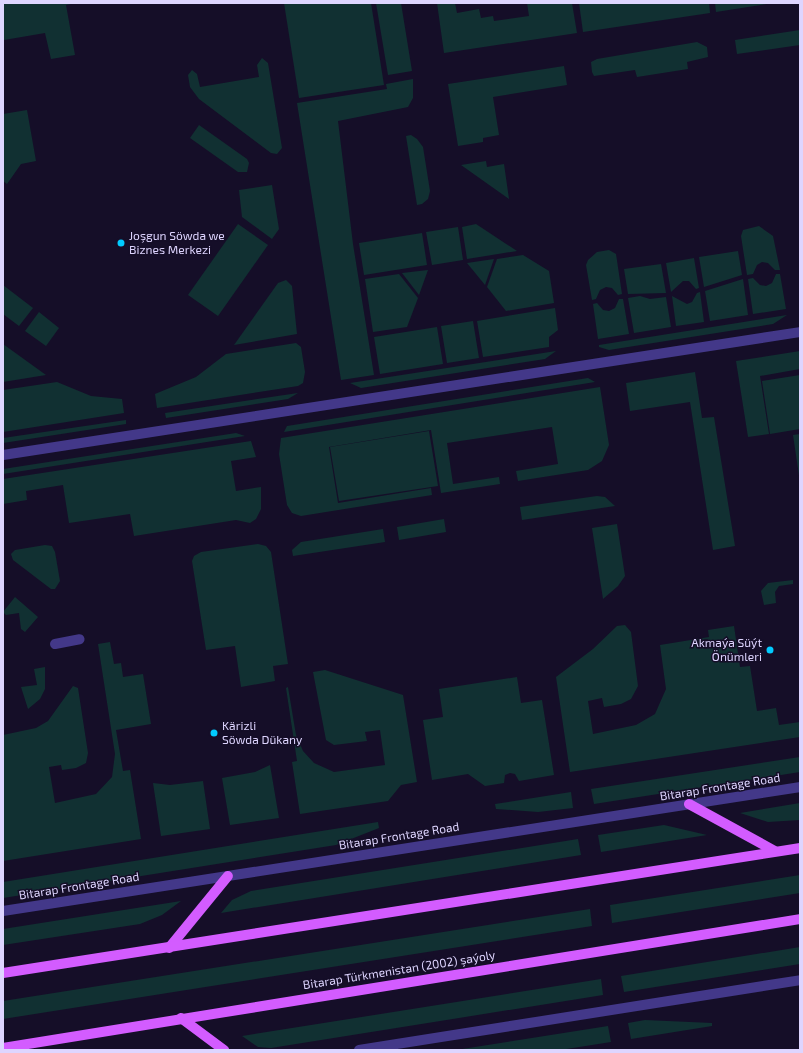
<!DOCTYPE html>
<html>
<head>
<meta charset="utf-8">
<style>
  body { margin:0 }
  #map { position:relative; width:803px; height:1053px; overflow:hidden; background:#150e28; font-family:"Exo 2",sans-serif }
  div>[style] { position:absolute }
  .green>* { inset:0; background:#113032 }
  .minor>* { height:10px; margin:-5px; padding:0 5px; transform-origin:5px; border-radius:5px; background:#433889 }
  .major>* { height:10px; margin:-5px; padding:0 5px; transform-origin:5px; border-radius:5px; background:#d35cff }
  .dots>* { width:11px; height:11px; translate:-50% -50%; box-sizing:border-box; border:2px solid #150e28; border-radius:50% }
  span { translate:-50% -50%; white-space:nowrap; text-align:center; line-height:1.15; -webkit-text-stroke:3px #150e28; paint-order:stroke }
  .poi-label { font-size:12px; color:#ded5ff }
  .left { translate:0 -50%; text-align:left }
  .right { translate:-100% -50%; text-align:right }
  .street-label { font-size:12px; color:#ded5ff }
  .frame { position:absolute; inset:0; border:4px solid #ded5ff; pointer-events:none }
</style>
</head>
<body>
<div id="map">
  <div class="green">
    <i style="clip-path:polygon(3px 3px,76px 3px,66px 5px,75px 55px,51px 59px,45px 33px,4px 40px)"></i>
    <i style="clip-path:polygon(284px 3px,371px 3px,384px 85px,299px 98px)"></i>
    <i style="clip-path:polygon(376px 3px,401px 3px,412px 71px,388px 75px)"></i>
    <i style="clip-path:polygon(437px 3px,455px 3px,457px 13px,479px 9px,481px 18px,493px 16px,494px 21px,529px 16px,527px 3px,572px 3px,577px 33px,444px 53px)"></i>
    <i style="clip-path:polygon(579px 3px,709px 3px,710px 13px,583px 32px)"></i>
    <i style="clip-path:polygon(715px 3px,773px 3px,716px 12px)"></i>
    <i style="clip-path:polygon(800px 30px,800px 45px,737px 54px,735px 40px)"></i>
    <i style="clip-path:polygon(697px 42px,707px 47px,708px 57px,687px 62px,688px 69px,637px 77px,635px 70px,594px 76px,592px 72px,591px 62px,597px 59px)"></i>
    <i style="clip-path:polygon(262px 58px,268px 63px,282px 148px,277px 154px,271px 153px,199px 99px,190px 87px,188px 75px,192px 70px,197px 74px,200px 87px,259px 77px,257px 65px)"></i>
    <i style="clip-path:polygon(564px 66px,567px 85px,493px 97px,499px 135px,483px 138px,483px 142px,458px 146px,448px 84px)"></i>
    <i style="clip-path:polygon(413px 79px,413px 98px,408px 107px,338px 121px,353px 244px,374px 375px,341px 380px,297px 103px,387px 89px,386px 84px)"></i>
    <i style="clip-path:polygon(27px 110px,36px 161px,21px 164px,7px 184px,3px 181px,3px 114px)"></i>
    <i style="clip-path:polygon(199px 125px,247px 159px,249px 163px,247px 172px,238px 172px,190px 138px)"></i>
    <i style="clip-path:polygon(411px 135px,417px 139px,423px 147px,430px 191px,428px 199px,422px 204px,417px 205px,406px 136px)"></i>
    <i style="clip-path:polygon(486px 161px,487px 167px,504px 164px,509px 199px,461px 165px)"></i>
    <i style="clip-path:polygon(272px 185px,279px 229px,272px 239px,242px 217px,239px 190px)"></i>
    <i style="clip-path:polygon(238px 224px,268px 245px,218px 316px,188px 295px)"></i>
    <i style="clip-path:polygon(476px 224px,517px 251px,467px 259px,462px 227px)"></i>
    <i style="clip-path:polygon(759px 226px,773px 236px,780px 270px,775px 270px,768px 263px,762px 262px,757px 265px,753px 274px,747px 275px,741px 236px,743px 230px)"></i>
    <i style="clip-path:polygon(458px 227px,463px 260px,432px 265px,426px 232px)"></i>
    <i style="clip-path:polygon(422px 233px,427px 265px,364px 275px,359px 243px)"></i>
    <i style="clip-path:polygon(609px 250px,616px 254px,622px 294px,618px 295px,612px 288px,606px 287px,600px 290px,596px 299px,592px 300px,586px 265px,588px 260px,597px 252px)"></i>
    <i style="clip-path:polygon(738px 251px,742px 275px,704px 287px,699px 257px)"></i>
    <i style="clip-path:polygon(523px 255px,549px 271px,554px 303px,506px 311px,487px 287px,497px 259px)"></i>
    <i style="clip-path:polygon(694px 258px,699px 288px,696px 289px,689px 281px,683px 281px,671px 292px,666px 263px)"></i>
    <i style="clip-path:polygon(494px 259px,485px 285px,467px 263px)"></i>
    <i style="clip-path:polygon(661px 264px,666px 293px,628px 294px,624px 269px)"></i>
    <i style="clip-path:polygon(428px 270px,419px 295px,402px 273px)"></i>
    <i style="clip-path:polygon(399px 274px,418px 298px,407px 327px,373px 332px,365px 279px)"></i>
    <i style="clip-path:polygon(776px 274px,780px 274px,786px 309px,753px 314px,748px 279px,753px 278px,760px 285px,766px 286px,772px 283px)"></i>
    <i style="clip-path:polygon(743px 279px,748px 315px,710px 321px,705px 291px)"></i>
    <i style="clip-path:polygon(286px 280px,292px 286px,297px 334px,234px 345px,278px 283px)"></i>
    <i style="clip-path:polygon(3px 285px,33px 308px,19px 326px,3px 314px)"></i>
    <i style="clip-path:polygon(700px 292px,704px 322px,676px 326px,672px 296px,687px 304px,692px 302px,697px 293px)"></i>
    <i style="clip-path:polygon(640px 296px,650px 299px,666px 297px,671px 327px,634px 333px,628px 298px)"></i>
    <i style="clip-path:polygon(619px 299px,623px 299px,629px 334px,598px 339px,593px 304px,597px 303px,603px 310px,609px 311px,615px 308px)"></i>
    <i style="clip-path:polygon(555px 308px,558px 330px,549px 337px,549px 347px,483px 357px,477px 321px)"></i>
    <i style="clip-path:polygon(39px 312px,59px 328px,46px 346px,25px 331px)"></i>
    <i style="clip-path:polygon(787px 315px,773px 324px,609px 350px,599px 347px,599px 345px)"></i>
    <i style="clip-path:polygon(473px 321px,479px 358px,447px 363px,441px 326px)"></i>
    <i style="clip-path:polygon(437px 327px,443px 364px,380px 374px,374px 337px)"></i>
    <i style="clip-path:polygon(296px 343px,301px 347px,305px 372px,303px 383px,298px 386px,157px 408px,155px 394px,196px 377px,226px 354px)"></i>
    <i style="clip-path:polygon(3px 344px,46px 375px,3px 382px)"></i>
    <i style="clip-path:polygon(556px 351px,545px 359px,361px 388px,350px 383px)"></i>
    <i style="clip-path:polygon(800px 351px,800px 369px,760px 376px,769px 434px,748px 437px,736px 361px)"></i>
    <i style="clip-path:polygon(695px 372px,702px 418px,714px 417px,735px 546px,713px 550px,690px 402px,630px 411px,626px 383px)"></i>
    <i style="clip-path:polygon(800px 375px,800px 429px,770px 434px,762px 381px)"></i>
    <i style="clip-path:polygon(588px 378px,595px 382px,284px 432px,287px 426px)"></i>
    <i style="clip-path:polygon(57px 382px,91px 396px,122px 399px,124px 413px,3px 432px,3px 390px)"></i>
    <i style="clip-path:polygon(600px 387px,609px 445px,602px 461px,588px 470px,518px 481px,516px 471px,558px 464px,552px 427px,447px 443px,453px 484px,499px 477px,500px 484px,441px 493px,431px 430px,329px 447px,338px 503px,431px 488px,432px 495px,301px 516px,292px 513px,287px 505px,279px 454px,281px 438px)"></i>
    <i style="clip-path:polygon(298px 393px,288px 399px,166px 418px,165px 413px)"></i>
    <i style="clip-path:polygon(126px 420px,126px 424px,3px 443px,3px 438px)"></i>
    <i style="clip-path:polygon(429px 431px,438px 486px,339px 501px,330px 447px)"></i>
    <i style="clip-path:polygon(236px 433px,245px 436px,3px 474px,3px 469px)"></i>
    <i style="clip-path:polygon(800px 434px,800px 482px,793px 435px)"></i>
    <i style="clip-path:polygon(251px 441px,256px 457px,231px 461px,236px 491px,261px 487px,261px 509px,256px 519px,250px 523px,236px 520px,134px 536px,130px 514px,69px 523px,63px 485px,26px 491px,27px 500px,3px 504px,3px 479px)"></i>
    <i style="clip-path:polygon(597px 496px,605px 497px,615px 506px,522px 520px,520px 507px)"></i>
    <i style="clip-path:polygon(444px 519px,446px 532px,399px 540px,397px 527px)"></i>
    <i style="clip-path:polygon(617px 524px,625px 576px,618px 586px,603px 599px,592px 528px)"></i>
    <i style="clip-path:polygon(383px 529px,385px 542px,293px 556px,292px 550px,301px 542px)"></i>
    <i style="clip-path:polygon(258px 544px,266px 546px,271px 552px,288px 664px,273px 666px,275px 681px,241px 687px,235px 646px,206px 650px,192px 561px,194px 556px,201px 552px)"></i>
    <i style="clip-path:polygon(45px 545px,52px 546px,55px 552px,60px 581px,55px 589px,51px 589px,13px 560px,11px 554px,15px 550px)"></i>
    <i style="clip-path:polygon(793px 580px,793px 584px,779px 586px,775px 592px,776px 603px,764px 605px,761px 591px,768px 583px)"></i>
    <i style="clip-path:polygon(15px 597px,38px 617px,25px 632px,21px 629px,19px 613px,6px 615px,3px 612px)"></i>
    <i style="clip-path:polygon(625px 625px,631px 632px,638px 686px,631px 699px,621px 704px,604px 707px,602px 698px,588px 701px,593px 734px,636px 725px,655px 714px,666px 689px,660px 645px,709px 637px,708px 630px,734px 626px,740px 667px,750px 666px,757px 711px,776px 708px,779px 725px,800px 722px,800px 737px,570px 772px,556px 677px,593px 649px,617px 626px)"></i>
    <i style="clip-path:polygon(110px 642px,114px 664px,121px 663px,123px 677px,143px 674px,151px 724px,116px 730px,123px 771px,130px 770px,141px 839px,3px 861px,3px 735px,36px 728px,48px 721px,73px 686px,78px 688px,88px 753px,86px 763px,76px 768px,62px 770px,61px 765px,49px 767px,55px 803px,96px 794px,112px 777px,115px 754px,98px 644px)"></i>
    <i style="clip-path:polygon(45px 667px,45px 689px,40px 699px,28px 709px,21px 687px,37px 685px,34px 669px)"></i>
    <i style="clip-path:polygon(325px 670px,403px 695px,417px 782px,401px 785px,388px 801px,300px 814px,292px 762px,297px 761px,286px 688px,288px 687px,296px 735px,303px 751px,314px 763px,334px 772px,385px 765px,380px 730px,365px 732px,367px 741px,334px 745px,326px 740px,313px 672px)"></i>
    <i style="clip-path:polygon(517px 677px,521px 703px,542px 700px,554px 775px,519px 781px,515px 774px,510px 773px,505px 775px,504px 783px,485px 786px,468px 774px,432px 780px,423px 720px,443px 717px,439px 689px)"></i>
    <i style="clip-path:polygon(800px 757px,800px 772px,594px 804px,591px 789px)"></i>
    <i style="clip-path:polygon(270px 765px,279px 818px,230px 825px,222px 778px,255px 772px)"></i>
    <i style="clip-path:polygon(203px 781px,210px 829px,161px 836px,153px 783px,170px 785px)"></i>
    <i style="clip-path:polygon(571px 792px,573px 808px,538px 812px,496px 809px,495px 804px)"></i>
    <i style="clip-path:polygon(800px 803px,800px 820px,768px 822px,740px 813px)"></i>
    <i style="clip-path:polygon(378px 822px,379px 828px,336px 845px,3px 898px,3px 882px)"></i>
    <i style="clip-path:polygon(664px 825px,707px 835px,601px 852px,598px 835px)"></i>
    <i style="clip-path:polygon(578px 839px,581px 855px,221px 913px,232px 900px,251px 891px)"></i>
    <i style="clip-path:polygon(800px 875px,800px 893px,612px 923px,610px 905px)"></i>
    <i style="clip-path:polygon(181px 901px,162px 915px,140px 924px,3px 945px,3px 929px)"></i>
    <i style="clip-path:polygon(590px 909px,592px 926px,3px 1019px,3px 1001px)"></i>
    <i style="clip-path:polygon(800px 947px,800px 964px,624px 992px,621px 976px)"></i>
    <i style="clip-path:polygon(601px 979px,603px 995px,271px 1048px,258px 1047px,242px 1036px)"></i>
    <i style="clip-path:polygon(645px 1020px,712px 1023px,712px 1026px,631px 1039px,628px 1023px)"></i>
    <i style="clip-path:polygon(608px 1026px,611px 1042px,560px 1050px,456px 1050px)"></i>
  </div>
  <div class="minor">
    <i style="left:3px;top:455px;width:806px;rotate:-8.77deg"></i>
    <i style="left:55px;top:644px;width:25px;rotate:-11deg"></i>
    <i style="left:3px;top:911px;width:807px;rotate:-8.84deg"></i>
    <i style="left:359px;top:1050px;width:447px;rotate:-9deg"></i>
  </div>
  <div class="major">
    <i style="left:689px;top:804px;width:98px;rotate:28.7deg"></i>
    <i style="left:169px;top:948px;width:93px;rotate:-50.7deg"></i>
    <i style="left:3px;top:973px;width:807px;rotate:-8.91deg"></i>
    <i style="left:181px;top:1018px;width:54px;rotate:36.7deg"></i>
    <i style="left:3px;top:1048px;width:807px;rotate:-9.19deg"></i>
  </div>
  <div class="dots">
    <i style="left:121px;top:243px;background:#01cbff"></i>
    <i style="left:770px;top:650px;background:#01cbff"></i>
    <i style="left:214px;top:733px;background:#01cbff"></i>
  </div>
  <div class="poi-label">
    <span class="left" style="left:129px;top:243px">Joşgun Söwda we<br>Biznes Merkezi</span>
    <span class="right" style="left:762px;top:650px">Akmaýa Süýt<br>Önümleri</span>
    <span class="left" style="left:222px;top:733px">Kärizli<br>Söwda Dükany</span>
  </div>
  <div class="street-label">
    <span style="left:720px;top:787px;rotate:-9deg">Bitarap Frontage Road</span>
    <span style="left:399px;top:836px;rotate:-9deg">Bitarap Frontage Road</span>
    <span style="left:79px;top:886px;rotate:-9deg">Bitarap Frontage Road</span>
    <span style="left:399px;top:970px;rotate:-9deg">Bitarap Türkmenistan (2002) şaýoly</span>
  </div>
  <div class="frame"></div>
</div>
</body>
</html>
